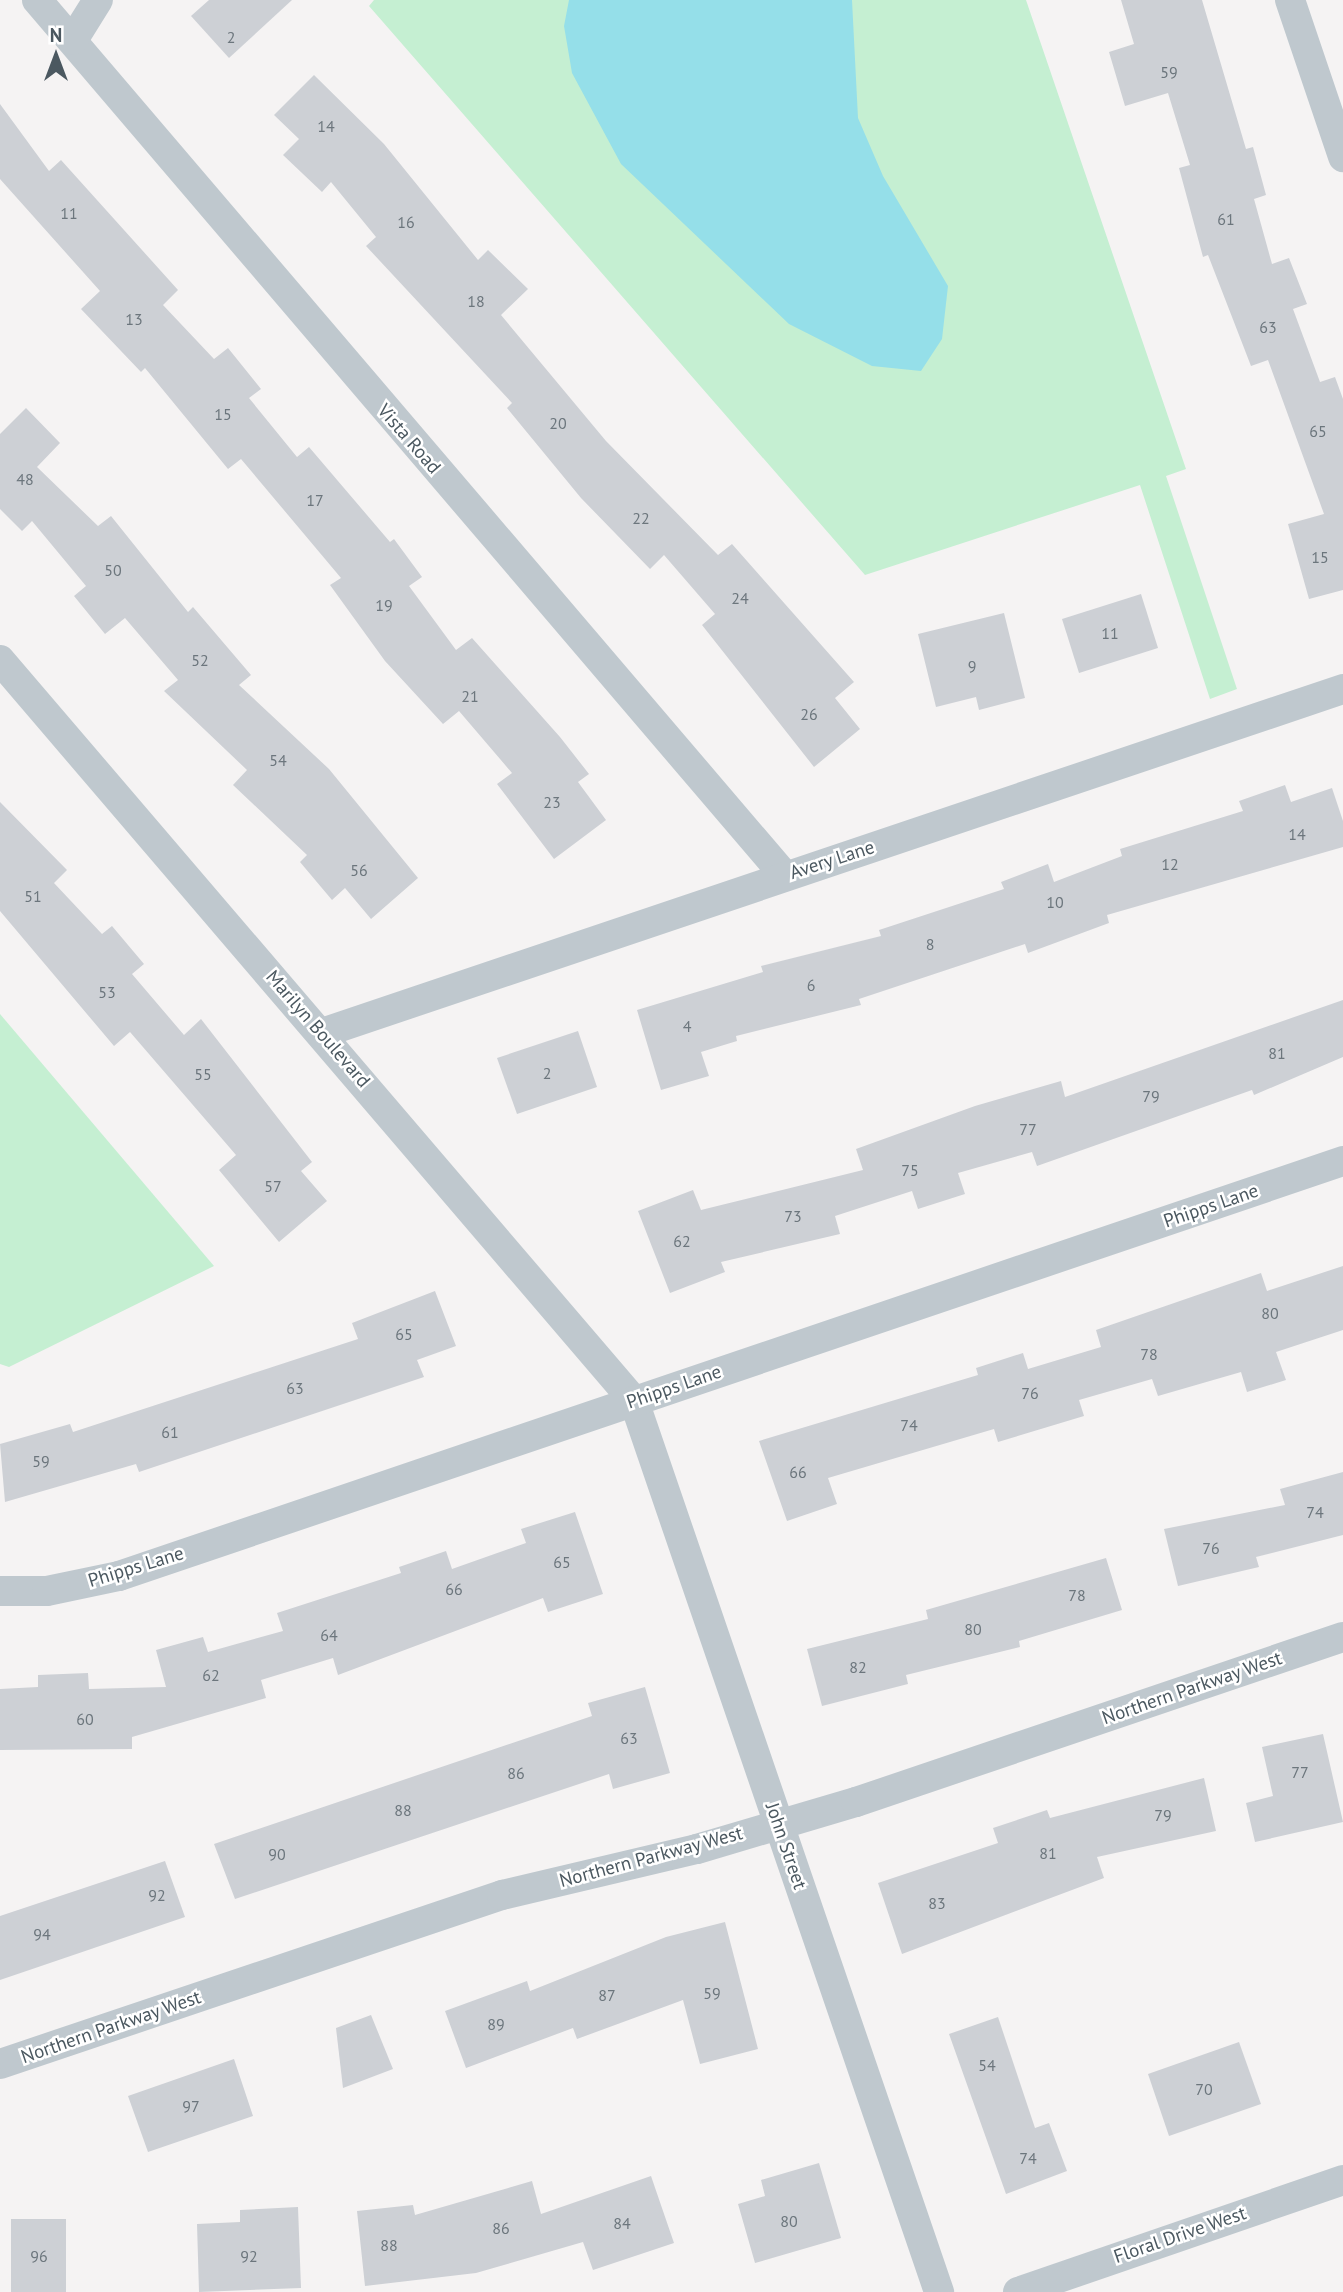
<!DOCTYPE html>
<html>
<head>
<meta charset="utf-8">
<style>
  body { margin:0 }
  #map { position:relative; width:1343px; height:2292px; overflow:hidden; background:#f5f3f3; font-family:"PT Sans",sans-serif }
  div>[style] { position:absolute }
  .green>* { inset:0; background:#c5efd2 }
  .water>* { inset:0; background:#95dfe9 }
  .building>* { inset:0; background:#cdd0d5 }
  .street>* { height:30px; margin:-15px; padding:0 15px; transform-origin:15px; border-radius:15px; background:#bfc8ce }
  span { translate:-50% -50%; white-space:nowrap; text-align:center; line-height:1.15; -webkit-text-stroke:5px #fff; paint-order:stroke }
  .number-label { font-size:16px; color:#6c767d }
  .number-label span { -webkit-text-stroke-width:0 }
  .street-label { font-size:19px; color:#4b5860 }
  .north { position:absolute; left:21px; top:21px; width:70px; height:70px; -webkit-text-stroke:5px #fff; paint-order:stroke; rotate:0deg; font-size:19px; font-weight:700; line-height:28px; text-align:center; color:#4b5860 }
  .north::after { content:''; display:block; margin:auto; width:24px; height:32px; background:#4b5860; clip-path:polygon(50% 0,100% 100%,50% 72%,0 100%) }
</style>
</head>
<body>
<div id="map">
  <div class="green">
    <i style="clip-path:polygon(374px 0,1026px 0,1186px 469px,1166px 476px,1237px 689px,1210px 699px,1140px 485px,865px 575px,369px 6px)"></i>
    <i style="clip-path:polygon(0 1014px,214px 1266px,9px 1367px,0 1364px)"></i>
  </div>
  <div class="water">
    <i style="clip-path:polygon(569px 0,852px 0,858px 118px,883px 176px,948px 286px,942px 339px,921px 371px,872px 366px,789px 324px,621px 164px,572px 73px,564px 26px)"></i>
  </div>
  <div class="building">
    <i style="clip-path:polygon(209px 0,292px 0,229px 58px,191px 16px)"></i>
    <i style="clip-path:polygon(1121px 0,1202px 0,1246px 149px,1253px 147px,1266px 195px,1254px 199px,1272px 264px,1289px 258px,1307px 304px,1293px 309px,1320px 382px,1335px 377px,1343px 399px,1343px 590px,1309px 599px,1288px 524px,1324px 514px,1268px 360px,1251px 366px,1208px 255px,1203px 257px,1179px 168px,1190px 165px,1168px 93px,1125px 106px,1109px 52px,1134px 44px)"></i>
    <i style="clip-path:polygon(314px 75px,384px 144px,478px 260px,488px 250px,528px 289px,501px 315px,606px 441px,718px 555px,732px 544px,854px 682px,835px 698px,860px 729px,814px 767px,702px 625px,715px 614px,664px 555px,650px 569px,581px 498px,507px 408px,512px 403px,366px 246px,376px 237px,331px 182px,322px 192px,283px 155px,299px 139px,274px 115px)"></i>
    <i style="clip-path:polygon(0 104px,49px 171px,61px 160px,178px 290px,163px 305px,214px 359px,228px 348px,261px 389px,249px 398px,297px 457px,309px 447px,390px 542px,394px 539px,422px 577px,409px 586px,456px 650px,472px 638px,560px 737px,589px 774px,578px 782px,606px 820px,554px 859px,497px 784px,512px 773px,459px 711px,443px 724px,385px 661px,330px 585px,341px 578px,241px 459px,228px 469px,145px 368px,141px 372px,81px 309px,100px 291px,0 179px)"></i>
    <i style="clip-path:polygon(26px 408px,60px 443px,37px 467px,98px 526px,111px 516px,188px 612px,193px 607px,251px 675px,239px 685px,329px 769px,418px 878px,371px 919px,345px 888px,332px 900px,300px 862px,307px 855px,233px 785px,247px 770px,164px 691px,178px 680px,125px 618px,105px 634px,74px 596px,86px 586px,32px 521px,22px 531px,0 509px,0 434px)"></i>
    <i style="clip-path:polygon(1141px 594px,1158px 648px,1079px 673px,1062px 619px)"></i>
    <i style="clip-path:polygon(1004px 613px,1025px 698px,979px 710px,976px 697px,936px 707px,918px 634px)"></i>
    <i style="clip-path:polygon(1285px 785px,1291px 802px,1332px 788px,1343px 821px,1343px 847px,1107px 915px,1109px 923px,1028px 953px,1025px 944px,859px 999px,861px 1005px,736px 1036px,737px 1041px,701px 1052px,709px 1076px,661px 1090px,637px 1010px,763px 972px,761px 966px,881px 936px,879px 930px,1004px 889px,1001px 882px,1048px 864px,1054px 882px,1122px 856px,1120px 849px,1243px 811px,1239px 801px)"></i>
    <i style="clip-path:polygon(0 802px,67px 870px,54px 883px,102px 934px,112px 926px,144px 964px,132px 974px,184px 1035px,201px 1019px,312px 1162px,301px 1171px,327px 1201px,279px 1242px,219px 1170px,236px 1155px,130px 1032px,114px 1046px,0 911px)"></i>
    <i style="clip-path:polygon(1343px 1000px,1343px 1057px,1254px 1095px,1252px 1090px,1037px 1166px,1032px 1152px,958px 1173px,965px 1194px,918px 1209px,912px 1191px,835px 1216px,840px 1234px,721px 1262px,725px 1272px,670px 1293px,638px 1211px,693px 1190px,701px 1210px,863px 1170px,856px 1149px,975px 1106px,1061px 1081px,1065px 1097px)"></i>
    <i style="clip-path:polygon(578px 1031px,597px 1087px,517px 1114px,497px 1058px)"></i>
    <i style="clip-path:polygon(1343px 1266px,1343px 1330px,1276px 1352px,1286px 1380px,1247px 1392px,1241px 1372px,1158px 1396px,1152px 1379px,1079px 1400px,1084px 1416px,998px 1442px,994px 1429px,828px 1478px,837px 1504px,787px 1521px,759px 1441px,978px 1375px,976px 1368px,1023px 1353px,1028px 1369px,1101px 1347px,1096px 1330px,1261px 1273px,1267px 1291px)"></i>
    <i style="clip-path:polygon(435px 1291px,456px 1346px,417px 1360px,424px 1377px,139px 1472px,136px 1464px,5px 1502px,0 1444px,70px 1424px,73px 1432px,358px 1339px,352px 1323px)"></i>
    <i style="clip-path:polygon(1343px 1472px,1343px 1535px,1256px 1557px,1259px 1567px,1178px 1586px,1164px 1529px,1285px 1505px,1280px 1489px)"></i>
    <i style="clip-path:polygon(575px 1512px,603px 1594px,548px 1612px,543px 1598px,338px 1675px,333px 1658px,261px 1680px,266px 1698px,132px 1737px,132px 1749px,0 1750px,0 1689px,38px 1687px,38px 1675px,88px 1673px,89px 1689px,166px 1687px,156px 1650px,203px 1637px,208px 1652px,283px 1631px,277px 1613px,401px 1573px,399px 1567px,446px 1551px,452px 1569px,526px 1543px,521px 1529px)"></i>
    <i style="clip-path:polygon(1106px 1558px,1122px 1610px,1019px 1641px,1020px 1647px,906px 1675px,908px 1684px,822px 1706px,807px 1649px,928px 1619px,926px 1610px)"></i>
    <i style="clip-path:polygon(645px 1687px,670px 1773px,613px 1789px,609px 1774px,235px 1899px,214px 1844px,592px 1716px,588px 1703px)"></i>
    <i style="clip-path:polygon(1323px 1734px,1343px 1822px,1255px 1842px,1246px 1803px,1273px 1796px,1262px 1747px)"></i>
    <i style="clip-path:polygon(1204px 1778px,1216px 1831px,1097px 1857px,1104px 1878px,902px 1954px,878px 1883px,998px 1843px,993px 1828px,1047px 1810px,1050px 1818px)"></i>
    <i style="clip-path:polygon(165px 1861px,185px 1917px,0 1980px,0 1916px)"></i>
    <i style="clip-path:polygon(725px 1922px,758px 2049px,700px 2064px,683px 2000px,577px 2039px,573px 2028px,466px 2068px,445px 2011px,527px 1981px,530px 1991px,666px 1937px)"></i>
    <i style="clip-path:polygon(371px 2015px,393px 2069px,343px 2088px,336px 2028px)"></i>
    <i style="clip-path:polygon(998px 2017px,1035px 2128px,1049px 2123px,1067px 2171px,1006px 2194px,949px 2034px)"></i>
    <i style="clip-path:polygon(1239px 2042px,1261px 2104px,1169px 2136px,1148px 2074px)"></i>
    <i style="clip-path:polygon(234px 2059px,253px 2116px,148px 2152px,128px 2096px)"></i>
    <i style="clip-path:polygon(819px 2163px,841px 2238px,755px 2263px,738px 2204px,765px 2196px,761px 2180px)"></i>
    <i style="clip-path:polygon(651px 2176px,674px 2243px,593px 2270px,583px 2242px,476px 2273px,365px 2286px,357px 2211px,413px 2205px,415px 2215px,532px 2181px,541px 2214px)"></i>
    <i style="clip-path:polygon(298px 2207px,301px 2288px,199px 2292px,197px 2224px,240px 2222px,240px 2210px)"></i>
    <i style="clip-path:polygon(11px 2219px,66px 2219px,66px 2292px,11px 2292px)"></i>
  </div>
  <div class="street">
    <i style="left:37px;top:0;width:1150px;rotate:49.51deg"></i>
    <i style="left:1290px;top:0;width:166px;rotate:71.3deg"></i>
    <i style="left:73px;top:40px;width:47px;rotate:-58deg"></i>
    <i style="left:0;top:660px;width:975px;rotate:49.45deg"></i>
    <i style="left:634px;top:1401px;width:942px;rotate:71.1deg"></i>
    <i style="left:322px;top:1033px;width:1077px;rotate:-18.62deg"></i>
    <i style="left:0;top:1591px;width:47px"></i>
    <i style="left:47px;top:1591px;width:74px;rotate:-11.8deg"></i>
    <i style="left:119px;top:1576px;width:1292px;rotate:-18.73deg"></i>
    <i style="left:0;top:2064px;width:530px;rotate:-18.61deg"></i>
    <i style="left:502px;top:1895px;width:200px;rotate:-13.3deg"></i>
    <i style="left:697px;top:1849px;width:166px;rotate:-16.5deg"></i>
    <i style="left:856px;top:1802px;width:514px;rotate:-18.72deg"></i>
    <i style="left:1018px;top:2292px;width:344px;rotate:-19deg"></i>
  </div>
  <div class="number-label">
    <span style="left:231px;top:37px">2</span>
    <span style="left:1169px;top:72px">59</span>
    <span style="left:326px;top:126px">14</span>
    <span style="left:69px;top:213px">11</span>
    <span style="left:1226px;top:219px">61</span>
    <span style="left:406px;top:222px">16</span>
    <span style="left:476px;top:301px">18</span>
    <span style="left:134px;top:319px">13</span>
    <span style="left:1268px;top:327px">63</span>
    <span style="left:223px;top:414px">15</span>
    <span style="left:558px;top:423px">20</span>
    <span style="left:1318px;top:431px">65</span>
    <span style="left:25px;top:479px">48</span>
    <span style="left:315px;top:500px">17</span>
    <span style="left:641px;top:518px">22</span>
    <span style="left:1320px;top:557px">15</span>
    <span style="left:113px;top:570px">50</span>
    <span style="left:740px;top:598px">24</span>
    <span style="left:384px;top:605px">19</span>
    <span style="left:1110px;top:633px">11</span>
    <span style="left:200px;top:660px">52</span>
    <span style="left:972px;top:666px">9</span>
    <span style="left:470px;top:696px">21</span>
    <span style="left:809px;top:714px">26</span>
    <span style="left:278px;top:760px">54</span>
    <span style="left:552px;top:802px">23</span>
    <span style="left:1297px;top:834px">14</span>
    <span style="left:1170px;top:864px">12</span>
    <span style="left:359px;top:870px">56</span>
    <span style="left:33px;top:896px">51</span>
    <span style="left:1055px;top:902px">10</span>
    <span style="left:930px;top:944px">8</span>
    <span style="left:811px;top:985px">6</span>
    <span style="left:107px;top:992px">53</span>
    <span style="left:687px;top:1026px">4</span>
    <span style="left:1277px;top:1053px">81</span>
    <span style="left:547px;top:1073px">2</span>
    <span style="left:203px;top:1074px">55</span>
    <span style="left:1151px;top:1096px">79</span>
    <span style="left:1028px;top:1129px">77</span>
    <span style="left:910px;top:1170px">75</span>
    <span style="left:273px;top:1186px">57</span>
    <span style="left:793px;top:1216px">73</span>
    <span style="left:682px;top:1241px">62</span>
    <span style="left:1270px;top:1313px">80</span>
    <span style="left:404px;top:1334px">65</span>
    <span style="left:1149px;top:1354px">78</span>
    <span style="left:295px;top:1388px">63</span>
    <span style="left:1030px;top:1393px">76</span>
    <span style="left:909px;top:1425px">74</span>
    <span style="left:170px;top:1432px">61</span>
    <span style="left:41px;top:1461px">59</span>
    <span style="left:798px;top:1472px">66</span>
    <span style="left:1315px;top:1512px">74</span>
    <span style="left:1211px;top:1548px">76</span>
    <span style="left:562px;top:1562px">65</span>
    <span style="left:454px;top:1589px">66</span>
    <span style="left:1077px;top:1595px">78</span>
    <span style="left:973px;top:1629px">80</span>
    <span style="left:329px;top:1635px">64</span>
    <span style="left:858px;top:1667px">82</span>
    <span style="left:211px;top:1675px">62</span>
    <span style="left:85px;top:1719px">60</span>
    <span style="left:629px;top:1738px">63</span>
    <span style="left:1300px;top:1772px">77</span>
    <span style="left:516px;top:1773px">86</span>
    <span style="left:403px;top:1810px">88</span>
    <span style="left:1163px;top:1815px">79</span>
    <span style="left:1048px;top:1853px">81</span>
    <span style="left:277px;top:1854px">90</span>
    <span style="left:157px;top:1895px">92</span>
    <span style="left:937px;top:1903px">83</span>
    <span style="left:42px;top:1934px">94</span>
    <span style="left:712px;top:1993px">59</span>
    <span style="left:607px;top:1995px">87</span>
    <span style="left:496px;top:2024px">89</span>
    <span style="left:987px;top:2065px">54</span>
    <span style="left:1204px;top:2089px">70</span>
    <span style="left:191px;top:2106px">97</span>
    <span style="left:1028px;top:2158px">74</span>
    <span style="left:789px;top:2221px">80</span>
    <span style="left:622px;top:2223px">84</span>
    <span style="left:501px;top:2228px">86</span>
    <span style="left:389px;top:2245px">88</span>
    <span style="left:39px;top:2256px">96</span>
    <span style="left:249px;top:2256px">92</span>
  </div>
  <div class="street-label">
    <span style="left:409px;top:439px;rotate:49deg">Vista Road</span>
    <span style="left:832px;top:860px;rotate:-18deg">Avery Lane</span>
    <span style="left:318px;top:1029px;rotate:49deg">Marilyn Boulevard</span>
    <span style="left:1211px;top:1206px;rotate:-19deg">Phipps Lane</span>
    <span style="left:674px;top:1387px;rotate:-19deg">Phipps Lane</span>
    <span style="left:136px;top:1567px;rotate:-17deg">Phipps Lane</span>
    <span style="left:1192px;top:1688px;rotate:-19deg">Northern Parkway West</span>
    <span style="left:786px;top:1846px;rotate:71deg">John Street</span>
    <span style="left:651px;top:1857px;rotate:-15deg">Northern Parkway West</span>
    <span style="left:111px;top:2027px;rotate:-19deg">Northern Parkway West</span>
    <span style="left:1180px;top:2235px;rotate:-19deg">Floral Drive West</span>
  </div>
  <div class="north">N</div>
</div>
</body>
</html>
